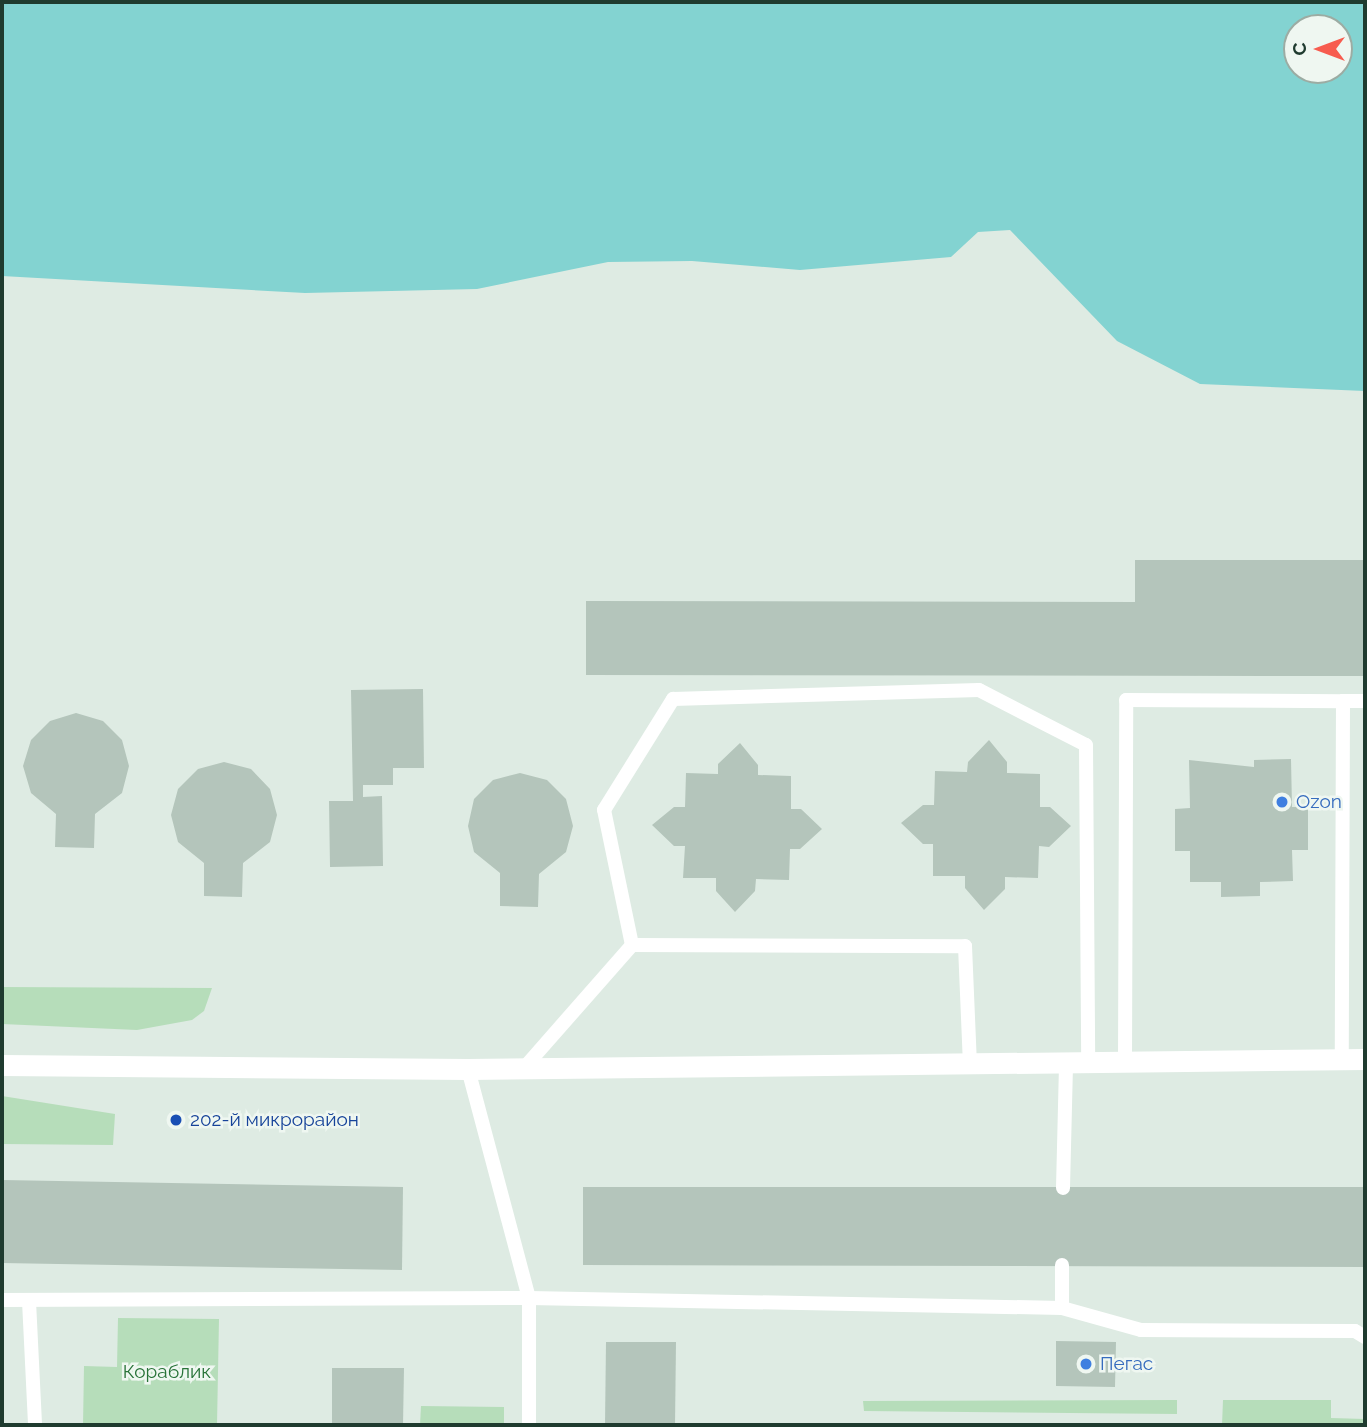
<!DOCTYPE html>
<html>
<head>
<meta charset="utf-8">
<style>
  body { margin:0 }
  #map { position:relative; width:1367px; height:1427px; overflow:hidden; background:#deebe3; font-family:Raleway,sans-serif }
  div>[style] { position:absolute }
  .green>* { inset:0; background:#b6ddba }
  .water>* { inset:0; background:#83d3d1 }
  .building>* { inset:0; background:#b4c5bb }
  .lane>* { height:14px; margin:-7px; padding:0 7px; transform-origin:7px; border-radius:7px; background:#fff }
  .street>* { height:21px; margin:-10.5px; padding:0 10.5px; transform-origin:10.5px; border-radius:10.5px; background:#fff }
  .dots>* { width:19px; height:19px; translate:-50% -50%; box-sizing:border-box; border:4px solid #eff7f1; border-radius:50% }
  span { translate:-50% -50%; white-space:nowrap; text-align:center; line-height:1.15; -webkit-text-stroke:5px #eff7f1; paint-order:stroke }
  .shop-label { font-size:19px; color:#366cbe }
  .left { translate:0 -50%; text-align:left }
  .transit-label { font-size:19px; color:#164399 }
  .park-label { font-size:19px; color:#287338 }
  .frame { position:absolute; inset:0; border:4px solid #1f3b2f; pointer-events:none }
  .north { position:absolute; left:1283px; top:14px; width:70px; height:70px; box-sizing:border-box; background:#eff7f1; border:2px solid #9caca3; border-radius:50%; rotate:270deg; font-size:19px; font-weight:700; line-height:28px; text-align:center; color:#1f3b2f }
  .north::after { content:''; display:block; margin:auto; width:24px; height:32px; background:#f75c4f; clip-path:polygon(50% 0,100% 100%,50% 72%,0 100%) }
</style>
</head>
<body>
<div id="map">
  <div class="green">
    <i style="clip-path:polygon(2px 987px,212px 988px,204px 1011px,192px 1020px,137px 1030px,2px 1024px)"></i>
    <i style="clip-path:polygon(2px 1096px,115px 1114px,113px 1145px,2px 1144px)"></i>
    <i style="clip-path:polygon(118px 1318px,219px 1319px,217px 1425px,83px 1425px,84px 1366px,117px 1367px)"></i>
    <i style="clip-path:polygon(1177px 1400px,1177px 1414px,864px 1411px,863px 1401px)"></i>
    <i style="clip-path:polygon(1223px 1400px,1331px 1400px,1331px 1418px,1365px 1419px,1365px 1425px,1222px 1425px)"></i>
    <i style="clip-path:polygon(421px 1406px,504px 1407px,504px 1425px,420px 1425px)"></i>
  </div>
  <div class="water">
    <i style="clip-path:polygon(evenodd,2px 2px,1365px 2px,1365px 391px,1200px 384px,1117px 341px,1010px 230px,978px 232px,951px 257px,800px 270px,692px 261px,608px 262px,477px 289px,305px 293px,2px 276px,2px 2px,1297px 28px,1339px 28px,1339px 70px,1297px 70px,1297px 28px)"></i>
  </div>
  <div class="building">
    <i style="clip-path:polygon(1135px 560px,1365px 560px,1365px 676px,586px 675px,586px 601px,1135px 602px)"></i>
    <i style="clip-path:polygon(423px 689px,424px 768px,393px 768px,393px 785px,363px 785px,363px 797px,382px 796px,383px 866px,330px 867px,329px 801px,353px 801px,351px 690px)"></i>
    <i style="clip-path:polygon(76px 713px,103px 721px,122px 740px,129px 766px,122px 793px,95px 814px,94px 848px,55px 847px,56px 814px,31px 793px,23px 766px,31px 740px,50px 721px)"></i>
    <i style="clip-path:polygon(989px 740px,1007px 762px,1007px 773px,1040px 774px,1040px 807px,1050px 807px,1071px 826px,1049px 847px,1039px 846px,1038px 878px,1005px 877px,1005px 889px,984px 910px,965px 888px,965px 876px,933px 876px,933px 844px,923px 844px,901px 823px,923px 805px,934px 805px,935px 771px,967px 772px,968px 762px)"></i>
    <i style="clip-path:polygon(740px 743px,758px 765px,758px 775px,791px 776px,791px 809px,801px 809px,822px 829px,800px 849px,790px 849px,789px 880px,756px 879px,755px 891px,735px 912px,716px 891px,716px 878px,683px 878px,685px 846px,674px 846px,652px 825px,674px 807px,685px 807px,686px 773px,718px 774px,718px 764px)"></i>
    <i style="clip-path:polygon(1291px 759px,1292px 807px,1308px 807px,1308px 850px,1292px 850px,1293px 881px,1260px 882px,1260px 896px,1221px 897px,1221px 882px,1190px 882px,1190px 851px,1175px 851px,1175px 809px,1190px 808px,1189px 760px,1254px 767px,1254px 760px)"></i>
    <i style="clip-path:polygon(224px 762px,251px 769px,270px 789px,277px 815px,270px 842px,243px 863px,242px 897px,204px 896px,204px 863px,178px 842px,171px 815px,178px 789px,198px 769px)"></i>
    <i style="clip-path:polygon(520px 773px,547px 780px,566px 799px,573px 826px,566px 852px,539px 874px,538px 907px,500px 906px,500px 873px,474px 852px,468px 826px,474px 799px,493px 780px)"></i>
    <i style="clip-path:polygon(2px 1180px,403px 1187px,402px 1270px,2px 1263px)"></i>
    <i style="clip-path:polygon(583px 1187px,1365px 1187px,1365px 1267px,583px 1265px)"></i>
    <i style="clip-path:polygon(1056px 1341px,1116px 1342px,1115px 1387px,1056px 1386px)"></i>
    <i style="clip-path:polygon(606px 1342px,676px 1342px,675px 1425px,605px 1425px)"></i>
    <i style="clip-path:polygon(332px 1368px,404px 1368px,403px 1425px,332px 1425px)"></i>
  </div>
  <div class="lane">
    <i style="left:1343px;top:701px;width:22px"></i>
    <i style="left:632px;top:945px;width:138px;rotate:-101.7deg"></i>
    <i style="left:604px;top:810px;width:131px;rotate:-58.1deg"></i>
    <i style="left:673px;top:699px;width:306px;rotate:-1.7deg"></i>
    <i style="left:979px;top:690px;width:120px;rotate:27.2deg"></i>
    <i style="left:1086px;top:745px;width:317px;rotate:89.6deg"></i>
    <i style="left:1125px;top:1061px;width:361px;rotate:-89.8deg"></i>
    <i style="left:1126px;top:700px;width:217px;rotate:0.3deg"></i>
    <i style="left:1343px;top:701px;width:359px;rotate:90.2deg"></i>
    <i style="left:524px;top:1068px;width:164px;rotate:-48.7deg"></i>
    <i style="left:632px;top:945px;width:333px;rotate:0.2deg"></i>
    <i style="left:965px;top:946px;width:117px;rotate:87.6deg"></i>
    <i style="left:468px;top:1069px;width:237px;rotate:75.1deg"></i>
    <i style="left:529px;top:1298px;width:127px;rotate:90deg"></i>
    <i style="left:1063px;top:1188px;width:126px;rotate:-88.6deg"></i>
    <i style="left:1062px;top:1265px;width:43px;rotate:90deg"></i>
    <i style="left:2px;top:1300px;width:527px;rotate:-0.22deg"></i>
    <i style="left:529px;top:1298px;width:533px;rotate:1.07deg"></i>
    <i style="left:1062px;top:1308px;width:82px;rotate:15.6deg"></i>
    <i style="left:1141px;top:1330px;width:214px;rotate:0.3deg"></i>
    <i style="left:1355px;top:1331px;width:12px;rotate:31deg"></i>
    <i style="left:29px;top:1301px;width:124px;rotate:87.2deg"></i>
  </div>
  <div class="street">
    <i style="left:2px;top:1065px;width:466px;rotate:0.5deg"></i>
    <i style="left:468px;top:1069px;width:897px;rotate:-0.64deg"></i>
  </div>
  <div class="dots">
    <i style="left:1282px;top:802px;background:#3f7fe0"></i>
    <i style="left:176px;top:1120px;background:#1a4fb4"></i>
    <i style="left:1086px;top:1364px;background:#3f7fe0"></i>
  </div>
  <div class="shop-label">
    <span class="left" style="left:1296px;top:802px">Ozon</span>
    <span class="left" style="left:1100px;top:1364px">Пегас</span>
  </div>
  <div class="transit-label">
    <span class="left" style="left:190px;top:1120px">202-й микрорайон</span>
  </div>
  <div class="park-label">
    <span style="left:167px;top:1372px">Кораблик</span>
  </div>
  <div class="frame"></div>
  <div class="north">С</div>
</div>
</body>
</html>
